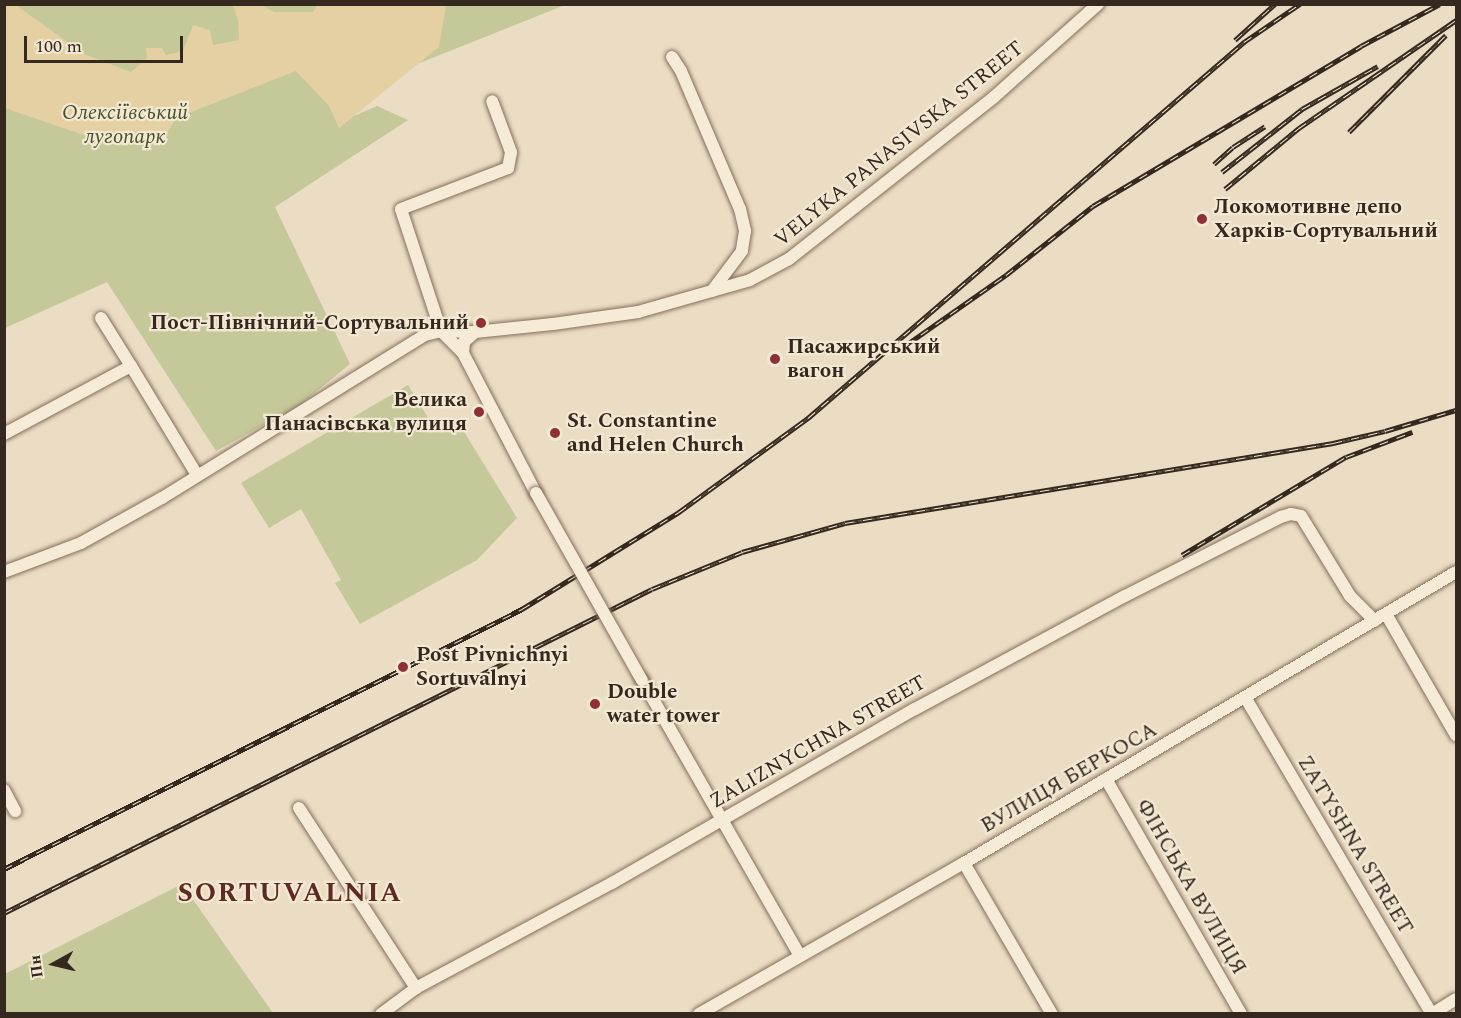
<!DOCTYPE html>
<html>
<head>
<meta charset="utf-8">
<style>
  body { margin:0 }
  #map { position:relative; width:1461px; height:1018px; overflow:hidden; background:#ebddc4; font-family:Spectral,serif }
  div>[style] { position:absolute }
  .green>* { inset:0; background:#c5c899 }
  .sand>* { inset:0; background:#e5d0a3 }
  .roads { filter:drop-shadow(0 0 2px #846f5c) drop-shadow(0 0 2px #846f5c) }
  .minor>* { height:12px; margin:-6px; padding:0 6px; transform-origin:6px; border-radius:6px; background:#f6ebd7 }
  .rail>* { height:5px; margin-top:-2.5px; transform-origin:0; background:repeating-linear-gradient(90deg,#f3e8d3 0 9px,#35291f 0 18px); box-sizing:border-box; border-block:2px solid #35291f }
  .bridges { filter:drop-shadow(0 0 2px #846f5c) drop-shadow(0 0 2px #846f5c) }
  .minor-bridge>* { height:12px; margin:-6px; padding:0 6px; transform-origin:6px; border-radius:6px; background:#f6ebd7 }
  .dots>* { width:16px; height:16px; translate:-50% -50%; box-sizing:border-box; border:3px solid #f3e8d3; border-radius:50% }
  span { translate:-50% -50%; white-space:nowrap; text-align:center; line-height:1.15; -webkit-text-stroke:4.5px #f3e8d3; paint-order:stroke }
  .park-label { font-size:21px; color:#485027; font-style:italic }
  .street-label { font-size:21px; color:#35291f }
  .poi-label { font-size:21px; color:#35291f; font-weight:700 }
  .left { translate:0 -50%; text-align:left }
  .right { translate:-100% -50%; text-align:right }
  .district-label { font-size:27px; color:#5f2b21; font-weight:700; letter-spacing:1.5px }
  .frame { position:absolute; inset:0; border:6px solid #35291f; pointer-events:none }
  .north { position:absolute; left:24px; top:934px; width:60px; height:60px; -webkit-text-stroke:4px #f3e8d3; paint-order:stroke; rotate:262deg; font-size:16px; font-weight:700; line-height:24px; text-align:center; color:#35291f }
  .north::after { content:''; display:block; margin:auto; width:21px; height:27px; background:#35291f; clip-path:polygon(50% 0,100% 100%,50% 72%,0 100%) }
  .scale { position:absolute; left:24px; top:36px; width:159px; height:27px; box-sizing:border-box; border:3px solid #35291f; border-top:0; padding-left:8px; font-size:18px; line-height:21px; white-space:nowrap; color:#35291f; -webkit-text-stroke:4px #f3e8d3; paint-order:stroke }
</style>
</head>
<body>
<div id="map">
  <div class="green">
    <i style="clip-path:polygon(4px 5px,565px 5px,402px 70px,338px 123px,377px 106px,408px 120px,275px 207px,350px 364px,300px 405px,216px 451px,107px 282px,5px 328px)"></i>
    <i style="clip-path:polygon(408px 385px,435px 429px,455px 417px,517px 518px,477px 560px,360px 624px,335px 583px,341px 580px,301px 509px,269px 528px,241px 483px)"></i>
    <i style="clip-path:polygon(182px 884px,273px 1013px,5px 1013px,5px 974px)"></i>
  </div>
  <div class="sand">
    <i style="clip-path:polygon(5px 4px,16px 5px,84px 54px,131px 72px,147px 58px,146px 48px,162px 48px,166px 55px,183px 51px,193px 25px,210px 30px,213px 45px,239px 40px,238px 20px,233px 5px,261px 5px,274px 12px,313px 12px,317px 5px,446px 5px,439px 47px,339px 128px,329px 106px,296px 71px,176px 118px,164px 139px,95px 139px,5px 108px)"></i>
  </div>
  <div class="roads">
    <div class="minor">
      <i style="left:672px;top:57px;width:17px;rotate:57deg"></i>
      <i style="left:681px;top:71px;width:150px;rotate:66.9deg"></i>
      <i style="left:740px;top:209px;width:23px;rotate:77deg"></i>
      <i style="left:745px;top:231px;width:20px;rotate:99deg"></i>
      <i style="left:742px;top:251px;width:50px;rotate:126.9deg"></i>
      <i style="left:101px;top:318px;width:57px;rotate:58deg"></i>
      <i style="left:475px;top:332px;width:15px;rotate:138deg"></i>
      <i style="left:464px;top:342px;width:11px;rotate:95deg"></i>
      <i style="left:463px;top:353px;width:158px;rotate:62.5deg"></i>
      <i style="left:463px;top:353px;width:31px;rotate:-135deg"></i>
      <i style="left:441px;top:331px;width:128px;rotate:-108.2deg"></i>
      <i style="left:401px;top:209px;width:115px;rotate:-21deg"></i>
      <i style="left:508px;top:168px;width:16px;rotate:-79deg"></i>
      <i style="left:511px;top:152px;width:54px;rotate:-110.4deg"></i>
      <i style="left:4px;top:434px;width:144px;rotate:-28.2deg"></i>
      <i style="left:131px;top:366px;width:127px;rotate:58.8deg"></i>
      <i style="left:4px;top:572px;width:82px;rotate:-20.6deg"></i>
      <i style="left:81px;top:543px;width:93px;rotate:-29.1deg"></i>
      <i style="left:162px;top:498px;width:309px;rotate:-31.8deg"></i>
      <i style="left:425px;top:335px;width:16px;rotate:-14deg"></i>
      <i style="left:441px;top:331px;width:34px;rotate:2deg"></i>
      <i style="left:475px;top:332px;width:78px;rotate:-5.9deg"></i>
      <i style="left:553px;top:324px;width:86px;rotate:-8deg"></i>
      <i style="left:638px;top:312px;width:116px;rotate:-15.9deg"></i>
      <i style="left:750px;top:280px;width:44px;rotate:-28.3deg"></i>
      <i style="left:789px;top:259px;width:261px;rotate:-38.3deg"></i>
      <i style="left:994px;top:97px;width:140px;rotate:-41.8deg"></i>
      <i style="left:1386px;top:614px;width:140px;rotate:60deg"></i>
      <i style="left:642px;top:680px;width:318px;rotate:60.2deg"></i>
      <i style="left:1245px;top:697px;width:368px;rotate:59.5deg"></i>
      <i style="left:1106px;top:779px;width:271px;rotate:60.1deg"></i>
      <i style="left:4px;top:790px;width:24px;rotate:62deg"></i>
      <i style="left:299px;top:808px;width:215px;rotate:57deg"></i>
      <i style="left:964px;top:863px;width:175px;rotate:59.8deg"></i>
      <i style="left:381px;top:1014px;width:44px;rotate:-36.6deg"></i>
      <i style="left:416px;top:988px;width:222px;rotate:-28.2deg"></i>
      <i style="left:612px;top:883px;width:349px;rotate:-29.9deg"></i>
      <i style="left:915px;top:709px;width:238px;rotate:-28.3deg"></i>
      <i style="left:1125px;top:596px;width:175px;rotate:-26.9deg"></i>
      <i style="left:1281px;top:517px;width:10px;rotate:-17deg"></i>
      <i style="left:1291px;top:514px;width:10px;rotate:11deg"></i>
      <i style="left:1301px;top:516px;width:94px;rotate:58.5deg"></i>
      <i style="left:1350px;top:596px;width:35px;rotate:45deg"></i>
      <i style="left:699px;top:1014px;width:305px;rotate:-29.7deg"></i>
      <i style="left:964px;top:863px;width:572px;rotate:-30.6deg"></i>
      <i style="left:1432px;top:1014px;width:28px;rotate:-32deg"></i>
    </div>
  </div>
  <div class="rail">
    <i style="left:1235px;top:40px;width:54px;rotate:-42deg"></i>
    <i style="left:1349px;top:132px;width:137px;rotate:-45deg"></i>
    <i style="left:1214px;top:164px;width:25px;rotate:-42deg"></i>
    <i style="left:1233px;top:147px;width:38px;rotate:-33deg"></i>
    <i style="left:1222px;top:172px;width:102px;rotate:-38.2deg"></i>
    <i style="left:1302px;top:109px;width:87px;rotate:-29.5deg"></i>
    <i style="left:1225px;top:189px;width:96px;rotate:-39.5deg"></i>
    <i style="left:1299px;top:128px;width:191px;rotate:-34.5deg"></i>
    <i style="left:906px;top:345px;width:122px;rotate:-35deg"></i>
    <i style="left:1006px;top:275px;width:111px;rotate:-38.4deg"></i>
    <i style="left:1093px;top:206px;width:312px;rotate:-30.8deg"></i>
    <i style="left:1361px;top:46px;width:89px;rotate:-28deg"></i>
    <i style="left:1182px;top:555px;width:191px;rotate:-30.9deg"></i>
    <i style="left:1346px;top:457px;width:71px;rotate:-20.7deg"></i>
    <i style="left:4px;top:869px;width:580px;rotate:-26.65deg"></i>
    <i style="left:522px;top:609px;width:185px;rotate:-31.7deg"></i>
    <i style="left:679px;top:512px;width:160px;rotate:-36.1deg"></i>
    <i style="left:808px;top:418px;width:576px;rotate:-40.77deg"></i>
    <i style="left:1244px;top:42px;width:68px;rotate:-34.2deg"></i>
    <i style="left:4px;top:913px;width:724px;rotate:-26.57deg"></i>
    <i style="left:652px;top:589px;width:97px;rotate:-22.3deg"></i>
    <i style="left:742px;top:552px;width:107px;rotate:-15.7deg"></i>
    <i style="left:845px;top:523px;width:495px;rotate:-9.3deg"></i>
    <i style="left:1333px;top:443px;width:53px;rotate:-13deg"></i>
    <i style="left:1385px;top:431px;width:74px;rotate:-16.5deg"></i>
  </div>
  <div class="bridges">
    <div class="minor-bridge">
      <i style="left:536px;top:493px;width:215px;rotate:60.5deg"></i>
    </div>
  </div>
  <div class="dots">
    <i style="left:1202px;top:219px;background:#8f3036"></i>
    <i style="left:481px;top:323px;background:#8f3036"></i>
    <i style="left:775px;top:359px;background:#8f3036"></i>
    <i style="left:479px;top:412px;background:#8f3036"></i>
    <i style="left:555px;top:433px;background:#8f3036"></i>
    <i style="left:403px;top:667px;background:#8f3036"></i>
    <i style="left:595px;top:704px;background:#8f3036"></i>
  </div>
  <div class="park-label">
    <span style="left:125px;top:125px">Олексіївський<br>лугопарк</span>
  </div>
  <div class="street-label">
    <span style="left:899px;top:144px;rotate:-39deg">VELYKA PANASIVSKA STREET</span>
    <span style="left:818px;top:742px;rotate:-30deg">ZALIZNYCHNA STREET</span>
    <span style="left:1069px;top:778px;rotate:-30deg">ВУЛИЦЯ БЕРКОСА</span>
    <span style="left:1355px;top:845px;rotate:59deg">ZATYSHNA STREET</span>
    <span style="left:1191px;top:887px;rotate:60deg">ФІНСЬКА ВУЛИЦЯ</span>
  </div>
  <div class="poi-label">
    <span class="left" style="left:1214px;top:219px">Локомотивне депо<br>Харків-Сортувальний</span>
    <span class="right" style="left:469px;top:323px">Пост-Північний-Сортувальний</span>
    <span class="left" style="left:787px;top:359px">Пасажирський<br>вагон</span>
    <span class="right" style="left:467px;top:412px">Велика<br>Панасівська вулиця</span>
    <span class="left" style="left:567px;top:433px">St. Constantine<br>and Helen Church</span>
    <span class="left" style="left:416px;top:667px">Post Pivnichnyi<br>Sortuvalnyi</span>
    <span class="left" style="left:607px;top:704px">Double<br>water tower</span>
  </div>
  <div class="district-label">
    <span style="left:290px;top:894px">SORTUVALNIA</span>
  </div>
  <div class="frame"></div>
  <div class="north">Пн</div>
  <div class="scale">100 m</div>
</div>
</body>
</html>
